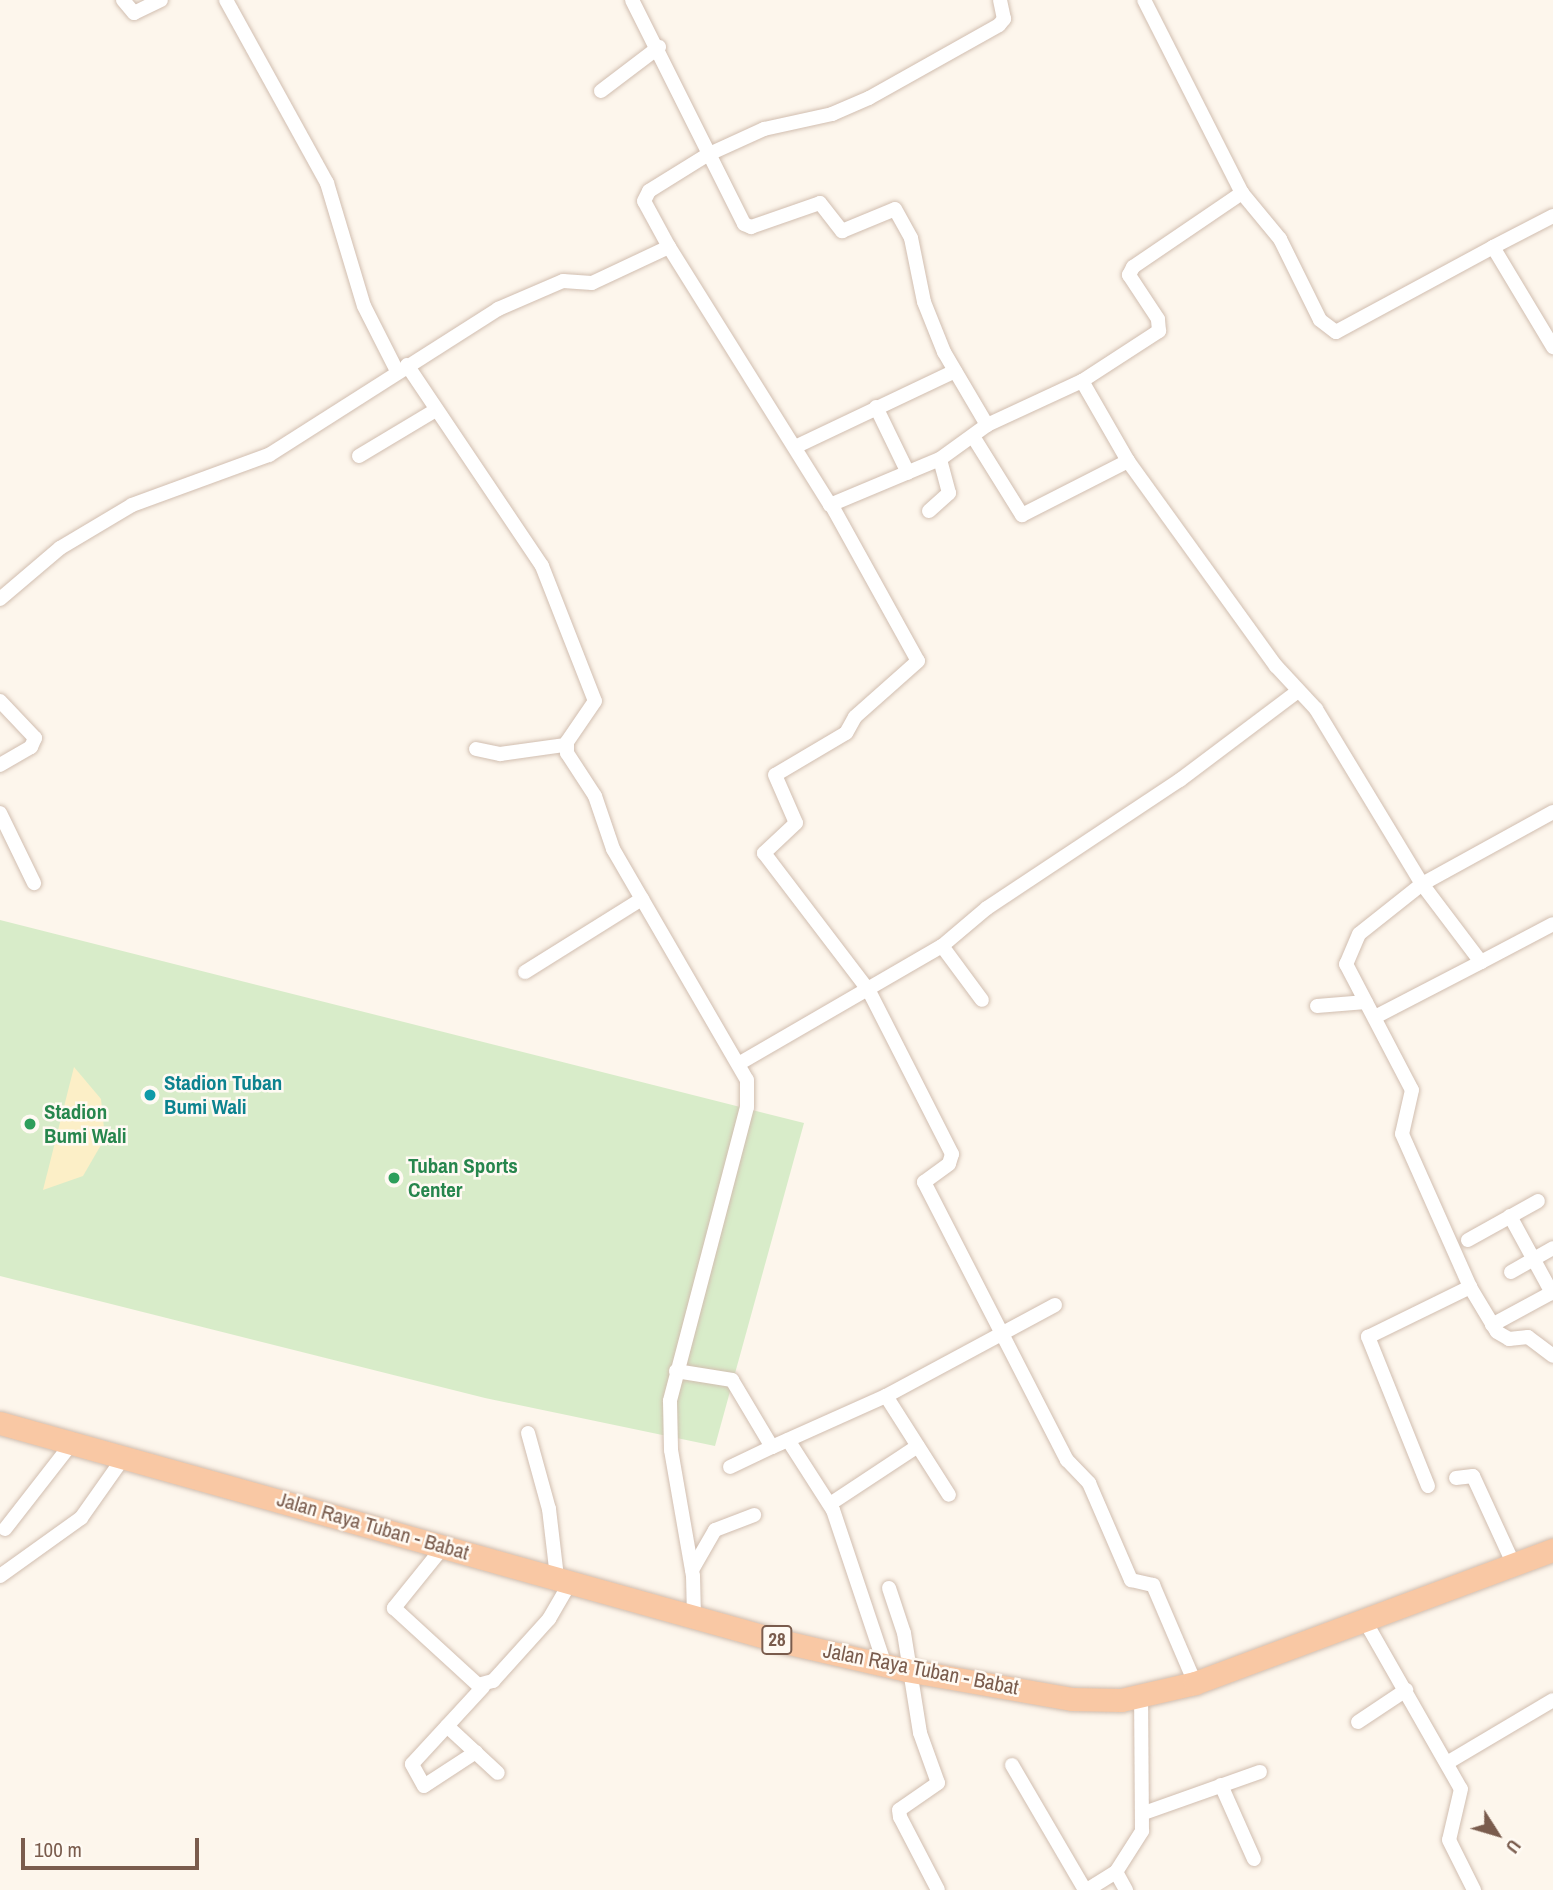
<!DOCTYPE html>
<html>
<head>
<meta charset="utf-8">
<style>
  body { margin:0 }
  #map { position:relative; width:1553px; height:1890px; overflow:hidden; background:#fdf6ec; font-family:"Archivo Narrow",sans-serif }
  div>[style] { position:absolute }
  .green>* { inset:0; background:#d8ecc9 }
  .sand>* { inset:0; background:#fcefc7 }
  .roads { filter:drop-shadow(0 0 2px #d1beb0) drop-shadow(0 0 2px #d1beb0) }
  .minor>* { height:14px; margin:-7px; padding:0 7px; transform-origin:7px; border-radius:7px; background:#fff }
  .trunk>* { height:23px; margin:-11.5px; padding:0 11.5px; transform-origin:11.5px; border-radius:11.5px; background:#f9c8a4 }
  .dots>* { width:19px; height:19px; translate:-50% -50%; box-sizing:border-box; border:4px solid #fffaf3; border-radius:50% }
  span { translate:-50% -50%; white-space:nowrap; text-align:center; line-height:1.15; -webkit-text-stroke:5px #fffaf3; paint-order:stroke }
  .shield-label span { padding:2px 5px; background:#fffaf3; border:2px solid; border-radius:5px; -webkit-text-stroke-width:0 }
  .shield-label { font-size:19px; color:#7a5c4d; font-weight:700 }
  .culture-label { font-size:21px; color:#0d838f; font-weight:700 }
  .left { translate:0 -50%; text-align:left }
  .leisure-label { font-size:21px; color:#27864d; font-weight:700 }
  .street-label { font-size:21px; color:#7a5c4d }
  .north { position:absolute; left:1462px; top:1799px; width:70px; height:70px; -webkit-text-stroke:5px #fffaf3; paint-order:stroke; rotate:127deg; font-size:19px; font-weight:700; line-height:28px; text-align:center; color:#7a5c4d }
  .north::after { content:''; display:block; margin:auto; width:24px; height:32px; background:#7a5c4d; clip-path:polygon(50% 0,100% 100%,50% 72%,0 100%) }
  .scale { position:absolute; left:21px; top:1838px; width:178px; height:32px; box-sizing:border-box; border:4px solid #7a5c4d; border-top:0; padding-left:9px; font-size:21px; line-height:24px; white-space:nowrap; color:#7a5c4d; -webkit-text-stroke:5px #fffaf3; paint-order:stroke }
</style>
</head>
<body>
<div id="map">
  <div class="green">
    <i style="clip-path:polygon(0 920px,804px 1123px,715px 1446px,485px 1398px,0 1276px)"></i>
  </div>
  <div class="sand">
    <i style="clip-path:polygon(74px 1067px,101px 1099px,105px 1138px,83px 1176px,43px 1190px)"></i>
  </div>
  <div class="roads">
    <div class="minor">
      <i style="left:123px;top:0;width:17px;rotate:50deg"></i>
      <i style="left:134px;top:13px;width:30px;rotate:-26deg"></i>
      <i style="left:226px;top:0;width:209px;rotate:61.1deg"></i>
      <i style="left:327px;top:183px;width:128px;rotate:73.3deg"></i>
      <i style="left:364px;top:306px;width:73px;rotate:63.1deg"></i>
      <i style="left:632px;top:0;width:250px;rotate:63.4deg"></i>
      <i style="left:744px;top:224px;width:8px;rotate:23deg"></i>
      <i style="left:751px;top:227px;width:73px;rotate:-19.2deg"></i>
      <i style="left:820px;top:203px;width:36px;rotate:52deg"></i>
      <i style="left:842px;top:231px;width:57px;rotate:-22.5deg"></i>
      <i style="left:895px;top:209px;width:33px;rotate:61deg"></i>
      <i style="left:911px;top:238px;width:65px;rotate:78.5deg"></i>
      <i style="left:924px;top:302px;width:54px;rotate:68.2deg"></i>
      <i style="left:944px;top:352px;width:85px;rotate:59.5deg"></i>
      <i style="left:987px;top:425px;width:105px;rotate:-24.9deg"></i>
      <i style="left:1082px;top:381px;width:92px;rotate:60.1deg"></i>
      <i style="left:1128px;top:461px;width:253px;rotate:54.2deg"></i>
      <i style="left:1276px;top:666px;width:59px;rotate:47.1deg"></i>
      <i style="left:1316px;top:709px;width:205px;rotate:58.8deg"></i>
      <i style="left:1422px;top:884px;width:98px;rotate:52.9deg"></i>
      <i style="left:1481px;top:962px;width:81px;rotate:-27.8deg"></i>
      <i style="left:601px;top:91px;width:73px;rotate:-37.2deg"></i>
      <i style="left:1242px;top:193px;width:60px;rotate:50.4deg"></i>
      <i style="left:1280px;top:239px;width:90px;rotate:63.7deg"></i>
      <i style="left:1320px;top:320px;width:20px;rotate:37deg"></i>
      <i style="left:1336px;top:332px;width:179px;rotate:-28.4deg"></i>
      <i style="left:1553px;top:216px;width:68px;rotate:152.7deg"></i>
      <i style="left:1493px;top:247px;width:117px;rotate:59deg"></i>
      <i style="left:669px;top:247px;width:304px;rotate:58deg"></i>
      <i style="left:830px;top:505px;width:119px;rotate:-22.7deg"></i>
      <i style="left:940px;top:459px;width:58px;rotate:-35.9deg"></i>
      <i style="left:407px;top:365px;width:242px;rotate:56.1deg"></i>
      <i style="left:542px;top:566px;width:145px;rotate:68.6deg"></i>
      <i style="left:595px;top:701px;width:50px;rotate:124.3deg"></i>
      <i style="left:567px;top:742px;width:11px;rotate:90deg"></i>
      <i style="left:567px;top:753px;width:51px;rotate:56.9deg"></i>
      <i style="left:595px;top:796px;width:56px;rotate:71.2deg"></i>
      <i style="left:613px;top:849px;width:267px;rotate:59.9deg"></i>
      <i style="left:747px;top:1080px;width:27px;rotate:90deg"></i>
      <i style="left:747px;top:1107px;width:304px;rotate:104.7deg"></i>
      <i style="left:670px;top:1401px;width:49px;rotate:88.8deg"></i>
      <i style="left:671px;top:1450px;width:128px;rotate:80.1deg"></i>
      <i style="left:693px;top:1576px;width:42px;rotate:88.6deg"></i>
      <i style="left:1082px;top:381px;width:92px;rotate:-33deg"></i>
      <i style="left:1159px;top:331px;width:12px;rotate:-95deg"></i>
      <i style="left:1158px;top:319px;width:53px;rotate:-123.4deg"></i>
      <i style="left:1129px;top:275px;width:9px;rotate:-63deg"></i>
      <i style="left:1133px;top:267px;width:132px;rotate:-34.2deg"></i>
      <i style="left:1242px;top:193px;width:216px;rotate:-116.9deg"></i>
      <i style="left:876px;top:407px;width:73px;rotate:64.1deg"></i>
      <i style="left:974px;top:438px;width:91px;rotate:58.1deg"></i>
      <i style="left:1022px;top:515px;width:119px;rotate:-27deg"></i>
      <i style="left:795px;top:447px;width:177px;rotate:-25.4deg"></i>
      <i style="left:359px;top:456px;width:90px;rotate:-30.9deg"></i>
      <i style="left:832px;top:506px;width:177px;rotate:61deg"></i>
      <i style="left:918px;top:661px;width:84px;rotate:138.4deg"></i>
      <i style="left:855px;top:717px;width:18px;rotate:119deg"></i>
      <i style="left:846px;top:733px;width:82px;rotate:149.4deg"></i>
      <i style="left:775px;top:775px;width:52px;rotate:66.4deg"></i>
      <i style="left:796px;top:823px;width:44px;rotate:136.8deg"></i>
      <i style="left:764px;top:853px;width:173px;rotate:52.7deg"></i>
      <i style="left:869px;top:991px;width:183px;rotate:63deg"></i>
      <i style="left:952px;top:1154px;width:10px;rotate:107deg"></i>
      <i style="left:949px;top:1164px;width:31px;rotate:144deg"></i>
      <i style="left:924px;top:1182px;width:313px;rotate:62.8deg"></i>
      <i style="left:1067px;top:1460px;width:32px;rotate:46deg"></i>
      <i style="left:1089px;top:1483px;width:106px;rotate:66.6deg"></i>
      <i style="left:1131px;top:1580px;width:23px;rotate:13deg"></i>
      <i style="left:1153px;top:1585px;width:107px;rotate:66.8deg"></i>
      <i style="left:929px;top:511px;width:27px;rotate:-42deg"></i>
      <i style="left:949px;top:493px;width:35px;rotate:-105deg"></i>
      <i style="left:0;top:599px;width:79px;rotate:-40.4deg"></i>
      <i style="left:60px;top:548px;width:84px;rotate:-30.8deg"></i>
      <i style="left:132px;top:505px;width:146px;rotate:-20.1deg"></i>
      <i style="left:269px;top:455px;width:272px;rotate:-32.5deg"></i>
      <i style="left:498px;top:309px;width:71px;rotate:-23.3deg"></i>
      <i style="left:563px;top:281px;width:29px;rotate:4deg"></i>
      <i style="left:592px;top:283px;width:85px;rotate:-25.1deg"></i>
      <i style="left:669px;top:247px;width:52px;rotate:-118.5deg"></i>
      <i style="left:644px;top:201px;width:11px;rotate:-63deg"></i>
      <i style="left:649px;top:191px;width:68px;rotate:-31.8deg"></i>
      <i style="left:707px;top:155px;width:63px;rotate:-24.5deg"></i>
      <i style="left:764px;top:129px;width:70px;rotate:-12.4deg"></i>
      <i style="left:832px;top:114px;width:40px;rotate:-23.4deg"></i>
      <i style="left:869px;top:98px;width:149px;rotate:-29.3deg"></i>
      <i style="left:999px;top:25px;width:8px;rotate:-50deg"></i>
      <i style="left:1004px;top:19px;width:19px;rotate:-102deg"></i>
      <i style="left:0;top:701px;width:51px;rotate:46.6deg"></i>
      <i style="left:35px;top:738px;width:10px;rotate:114deg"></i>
      <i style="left:31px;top:747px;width:36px;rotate:150deg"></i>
      <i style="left:476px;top:749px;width:25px;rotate:12deg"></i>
      <i style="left:500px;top:754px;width:66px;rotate:-7.9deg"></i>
      <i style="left:1553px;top:812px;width:149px;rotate:151.2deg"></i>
      <i style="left:1422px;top:884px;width:80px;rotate:141.6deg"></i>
      <i style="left:1359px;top:934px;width:33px;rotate:113deg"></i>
      <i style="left:1346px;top:964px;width:142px;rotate:62.4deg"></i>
      <i style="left:1412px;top:1090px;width:45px;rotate:102.8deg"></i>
      <i style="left:1402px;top:1134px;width:167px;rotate:66deg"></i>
      <i style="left:1470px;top:1287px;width:52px;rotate:59deg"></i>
      <i style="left:1497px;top:1332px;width:14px;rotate:30deg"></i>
      <i style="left:1509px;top:1339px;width:19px;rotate:-6deg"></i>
      <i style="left:1528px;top:1337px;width:31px;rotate:37deg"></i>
      <i style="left:0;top:813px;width:78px;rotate:64.1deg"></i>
      <i style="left:942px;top:946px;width:67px;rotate:53.5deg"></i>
      <i style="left:525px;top:972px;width:138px;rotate:-32deg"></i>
      <i style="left:1317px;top:1006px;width:49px;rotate:-4.7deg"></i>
      <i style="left:1375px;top:1017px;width:119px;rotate:-27.4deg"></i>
      <i style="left:740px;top:1063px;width:233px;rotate:-30.1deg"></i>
      <i style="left:942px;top:946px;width:59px;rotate:-40.2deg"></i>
      <i style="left:987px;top:908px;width:232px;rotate:-33.6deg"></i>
      <i style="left:1180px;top:780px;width:148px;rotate:-37deg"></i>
      <i style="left:1510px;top:1216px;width:88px;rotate:61.4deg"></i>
      <i style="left:1468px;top:1240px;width:80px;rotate:-29.1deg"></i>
      <i style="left:1511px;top:1272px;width:48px;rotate:-29.7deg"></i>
      <i style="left:1492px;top:1325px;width:69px;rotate:-28.4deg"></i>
      <i style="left:676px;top:1371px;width:57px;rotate:9.1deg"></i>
      <i style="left:732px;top:1380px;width:78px;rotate:59.2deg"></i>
      <i style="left:772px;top:1447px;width:125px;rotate:-24.1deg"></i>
      <i style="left:886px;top:1396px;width:192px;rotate:-28.3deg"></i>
      <i style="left:886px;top:1396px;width:117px;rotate:57.5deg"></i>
      <i style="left:528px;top:1433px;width:79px;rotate:74.6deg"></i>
      <i style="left:549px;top:1509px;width:68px;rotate:83.3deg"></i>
      <i style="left:788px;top:1440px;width:83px;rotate:57.3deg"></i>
      <i style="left:833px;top:1510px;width:163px;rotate:71.5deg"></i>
      <i style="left:730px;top:1467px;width:47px;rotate:-25.5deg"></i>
      <i style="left:1456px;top:1478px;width:17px;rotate:-7deg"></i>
      <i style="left:1473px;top:1476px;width:98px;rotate:65.3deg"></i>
      <i style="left:1428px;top:1486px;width:161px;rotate:-111.9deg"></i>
      <i style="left:1368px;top:1337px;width:114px;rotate:-26.1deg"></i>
      <i style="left:830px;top:1504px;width:105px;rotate:-33.4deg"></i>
      <i style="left:5px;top:1529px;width:109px;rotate:-52.1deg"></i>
      <i style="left:444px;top:1546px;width:80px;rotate:128.9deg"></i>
      <i style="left:394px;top:1608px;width:114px;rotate:42.5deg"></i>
      <i style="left:478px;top:1685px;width:16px;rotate:-15deg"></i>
      <i style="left:493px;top:1681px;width:84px;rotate:-47.9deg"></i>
      <i style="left:549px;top:1619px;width:44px;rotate:-59.9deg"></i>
      <i style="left:692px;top:1570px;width:46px;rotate:-60.1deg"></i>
      <i style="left:715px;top:1530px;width:42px;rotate:-21deg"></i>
      <i style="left:0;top:1576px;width:100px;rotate:-35.6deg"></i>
      <i style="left:81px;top:1518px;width:75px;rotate:-54.8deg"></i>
      <i style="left:889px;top:1588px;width:47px;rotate:71.6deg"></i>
      <i style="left:904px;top:1633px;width:101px;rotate:80.9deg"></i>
      <i style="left:920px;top:1733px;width:53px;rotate:70.2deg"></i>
      <i style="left:938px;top:1783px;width:47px;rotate:145.3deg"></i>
      <i style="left:899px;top:1810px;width:7px;rotate:82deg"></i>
      <i style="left:900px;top:1817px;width:82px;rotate:62.5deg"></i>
      <i style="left:1365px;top:1621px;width:193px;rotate:60.3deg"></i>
      <i style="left:1461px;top:1789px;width:52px;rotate:103.2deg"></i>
      <i style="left:1449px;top:1840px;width:56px;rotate:63.4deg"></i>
      <i style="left:1358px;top:1722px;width:58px;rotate:-33.7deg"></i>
      <i style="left:447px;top:1726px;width:69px;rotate:42.7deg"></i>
      <i style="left:476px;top:1752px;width:62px;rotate:146.8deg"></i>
      <i style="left:424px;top:1786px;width:25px;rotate:-119deg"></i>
      <i style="left:412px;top:1764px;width:105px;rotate:-47.3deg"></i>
      <i style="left:1447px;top:1763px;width:123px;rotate:-30.7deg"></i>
      <i style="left:1012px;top:1765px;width:145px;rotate:59.7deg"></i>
      <i style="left:1221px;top:1785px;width:81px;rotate:66deg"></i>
      <i style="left:1144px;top:1813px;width:123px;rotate:-19.5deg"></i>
      <i style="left:1116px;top:1872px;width:21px;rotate:61deg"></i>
      <i style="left:1087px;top:1890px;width:34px;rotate:-32deg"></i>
      <i style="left:1116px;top:1872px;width:49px;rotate:-57.6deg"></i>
      <i style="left:1142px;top:1831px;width:135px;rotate:-90.4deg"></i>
    </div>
    <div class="trunk">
      <i style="left:0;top:1423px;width:806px;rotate:15.62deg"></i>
      <i style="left:776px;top:1640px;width:133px;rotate:13deg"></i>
      <i style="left:906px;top:1670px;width:169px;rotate:9.9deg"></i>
      <i style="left:1072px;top:1699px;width:49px;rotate:1.2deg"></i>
      <i style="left:1121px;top:1700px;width:76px;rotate:-12.9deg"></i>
      <i style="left:1195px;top:1683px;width:382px;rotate:-20.4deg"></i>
    </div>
  </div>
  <div class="dots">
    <i style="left:150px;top:1095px;background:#0f9aa8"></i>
    <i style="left:30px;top:1124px;background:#2e9e5b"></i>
    <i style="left:394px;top:1178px;background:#2e9e5b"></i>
  </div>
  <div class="shield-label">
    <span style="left:777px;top:1640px">28</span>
  </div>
  <div class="culture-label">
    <span class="left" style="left:164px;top:1095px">Stadion Tuban<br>Bumi Wali</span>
  </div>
  <div class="leisure-label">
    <span class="left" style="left:44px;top:1124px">Stadion<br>Bumi Wali</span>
    <span class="left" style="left:408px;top:1178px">Tuban Sports<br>Center</span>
  </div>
  <div class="street-label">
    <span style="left:373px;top:1526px;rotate:16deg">Jalan Raya Tuban - Babat</span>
    <span style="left:921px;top:1669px;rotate:11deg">Jalan Raya Tuban - Babat</span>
  </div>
  <div class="north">U</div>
  <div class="scale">100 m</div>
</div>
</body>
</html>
